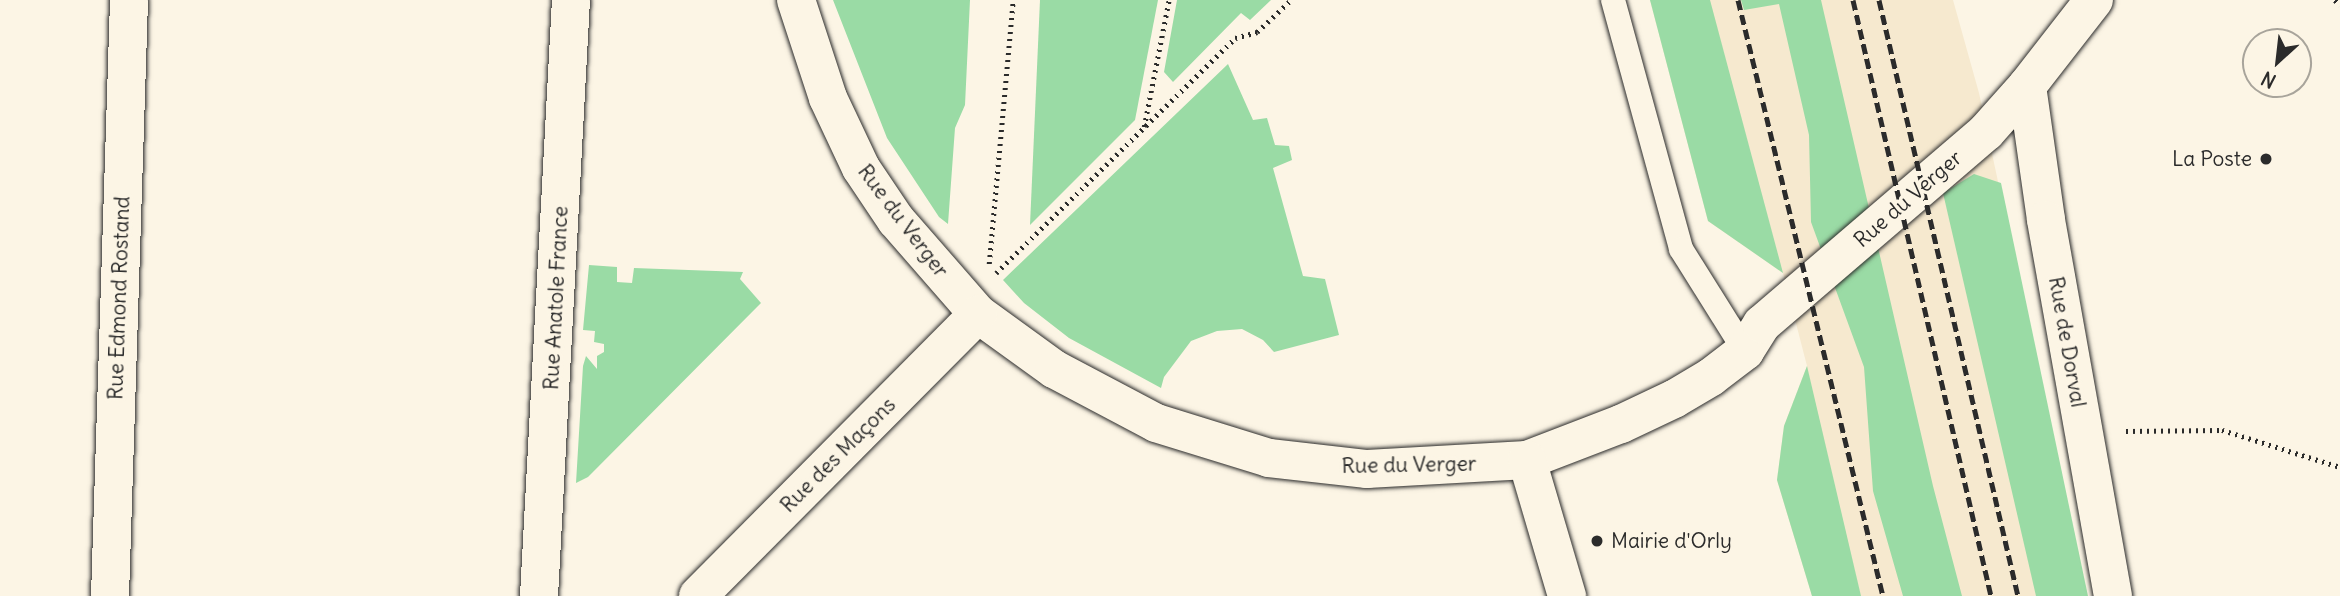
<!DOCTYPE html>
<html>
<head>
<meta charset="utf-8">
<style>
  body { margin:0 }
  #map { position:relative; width:2340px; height:596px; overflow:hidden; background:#fcf5e5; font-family:Delius,sans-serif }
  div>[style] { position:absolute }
  .built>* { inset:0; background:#f6e9cf }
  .green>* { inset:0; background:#9adba5 }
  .path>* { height:4.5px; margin-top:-2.25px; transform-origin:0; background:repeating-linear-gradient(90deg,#2b2b2b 0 2px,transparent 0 7px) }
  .roads { filter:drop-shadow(0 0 2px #2b2b2b) drop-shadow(0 0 2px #2b2b2b) }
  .service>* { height:24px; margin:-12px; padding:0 12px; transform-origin:12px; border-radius:12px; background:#fcf5e5 }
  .minor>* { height:38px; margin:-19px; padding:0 19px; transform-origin:19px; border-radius:19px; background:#fcf5e5 }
  .rail>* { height:5px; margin-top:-2.5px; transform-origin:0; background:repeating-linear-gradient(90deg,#2b2b2b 0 10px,transparent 0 15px) }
  .dots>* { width:19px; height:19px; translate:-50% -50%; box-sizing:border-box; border:4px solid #fcf5e5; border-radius:50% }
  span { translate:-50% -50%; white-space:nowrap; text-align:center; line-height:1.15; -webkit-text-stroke:7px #fcf5e5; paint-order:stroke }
  .poi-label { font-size:21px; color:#2b2b2b }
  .right { translate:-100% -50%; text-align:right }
  .left { translate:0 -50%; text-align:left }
  .street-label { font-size:21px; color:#2b2b2b }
  .north { position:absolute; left:2242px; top:28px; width:70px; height:70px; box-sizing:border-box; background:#fcf5e5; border:2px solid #a8a49b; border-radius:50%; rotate:207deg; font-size:19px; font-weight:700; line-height:28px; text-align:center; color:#2b2b2b }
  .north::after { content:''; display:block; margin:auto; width:24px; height:32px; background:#2b2b2b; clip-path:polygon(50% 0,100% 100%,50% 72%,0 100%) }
</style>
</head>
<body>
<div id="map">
  <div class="built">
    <i style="clip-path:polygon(1650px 0,1953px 0,1979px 93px,2087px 596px,1812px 596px,1777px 480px,1784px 426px,1807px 366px,1783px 273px,1708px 221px)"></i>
  </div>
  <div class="green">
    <i style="clip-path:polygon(833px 0,970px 0,965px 105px,955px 128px,948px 224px,939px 217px,887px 138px)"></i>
    <i style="clip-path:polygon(1040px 0,1158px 0,1135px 120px,1030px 225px)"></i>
    <i style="clip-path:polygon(1177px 0,1271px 0,1250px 20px,1241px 13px,1173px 82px,1164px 72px)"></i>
    <i style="clip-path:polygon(1650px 0,1710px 0,1783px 273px,1708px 221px)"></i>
    <i style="clip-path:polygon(1741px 0,1821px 0,1933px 486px,1962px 596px,1903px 596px,1873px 491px,1864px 367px,1811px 222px,1809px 135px,1779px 4px,1744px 10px)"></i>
    <i style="clip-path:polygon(1228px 64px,1253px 120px,1267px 118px,1275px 145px,1289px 146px,1292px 160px,1273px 168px,1303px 276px,1325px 279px,1339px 335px,1274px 352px,1263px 340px,1242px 329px,1217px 331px,1191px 341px,1164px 377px,1161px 388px,1069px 338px,1024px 303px,1003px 280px)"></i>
    <i style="clip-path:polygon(1974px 174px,2001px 183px,2088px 596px,2036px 596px,1943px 193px)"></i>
    <i style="clip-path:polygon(589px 265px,617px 267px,617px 282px,632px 283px,634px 268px,743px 272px,740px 279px,761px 303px,588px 477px,576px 483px,583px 366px,586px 356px,597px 369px,597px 356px,604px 352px,604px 344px,594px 342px,595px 331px,583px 330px)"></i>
    <i style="clip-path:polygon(1807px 366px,1861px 596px,1812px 596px,1777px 480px,1784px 426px)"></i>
  </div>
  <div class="path">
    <i style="left:2335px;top:0;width:7px;rotate:45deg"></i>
    <i style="left:1144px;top:127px;width:129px;rotate:-78.9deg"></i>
    <i style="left:989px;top:264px;width:265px;rotate:-84.8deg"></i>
    <i style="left:996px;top:273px;width:335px;rotate:-44.5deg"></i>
    <i style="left:1235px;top:38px;width:23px;rotate:-15deg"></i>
    <i style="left:1257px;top:32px;width:47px;rotate:-43.3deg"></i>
    <i style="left:2126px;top:431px;width:96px;rotate:-0.6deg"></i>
    <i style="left:2222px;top:430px;width:124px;rotate:17.4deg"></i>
  </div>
  <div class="roads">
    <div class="service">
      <i style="left:1613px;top:0;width:258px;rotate:74.7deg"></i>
      <i style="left:1681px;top:249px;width:120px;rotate:57.9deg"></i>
    </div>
    <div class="minor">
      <i style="left:796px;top:0;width:103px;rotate:71.9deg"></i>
      <i style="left:828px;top:98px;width:77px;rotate:64.8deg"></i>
      <i style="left:861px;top:168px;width:63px;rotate:56.1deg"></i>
      <i style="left:896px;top:220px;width:125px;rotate:48.9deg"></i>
      <i style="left:978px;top:314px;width:94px;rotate:35.9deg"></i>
      <i style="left:1054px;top:369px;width:115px;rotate:27.9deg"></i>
      <i style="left:1156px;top:423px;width:118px;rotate:17.2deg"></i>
      <i style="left:1269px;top:458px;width:99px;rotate:6.4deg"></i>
      <i style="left:1367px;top:469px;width:160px;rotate:-3.2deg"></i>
      <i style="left:1527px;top:460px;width:101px;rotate:-21deg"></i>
      <i style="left:1621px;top:424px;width:59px;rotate:-25.3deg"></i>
      <i style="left:1674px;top:399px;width:43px;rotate:-30.7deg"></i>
      <i style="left:1711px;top:377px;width:43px;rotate:-37.4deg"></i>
      <i style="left:1745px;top:351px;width:32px;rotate:-58deg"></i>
      <i style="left:1762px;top:324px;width:295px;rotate:-40.6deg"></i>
      <i style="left:1986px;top:132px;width:62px;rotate:-48.3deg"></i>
      <i style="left:2027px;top:86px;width:109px;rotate:-52.1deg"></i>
      <i style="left:2027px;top:86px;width:135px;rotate:81.9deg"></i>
      <i style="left:2046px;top:220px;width:382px;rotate:79.9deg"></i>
      <i style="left:1527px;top:460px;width:142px;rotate:73.6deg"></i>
      <i style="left:110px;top:596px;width:596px;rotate:-88.17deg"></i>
      <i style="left:539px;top:596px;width:597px;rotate:-86.93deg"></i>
      <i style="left:698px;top:596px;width:397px;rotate:-45.2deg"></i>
    </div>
  </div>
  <div class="rail">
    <i style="left:1738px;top:0;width:613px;rotate:76.33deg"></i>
    <i style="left:1853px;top:0;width:612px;rotate:76.96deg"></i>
    <i style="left:1879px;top:0;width:612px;rotate:76.87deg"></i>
  </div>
  <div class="dots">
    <i style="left:2266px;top:159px;background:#2b2b2b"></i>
    <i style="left:1597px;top:541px;background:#2b2b2b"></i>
  </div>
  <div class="poi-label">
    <span class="right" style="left:2252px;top:159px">La Poste</span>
    <span class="left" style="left:1611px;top:541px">Mairie d'Orly</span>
  </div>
  <div class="street-label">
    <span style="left:1908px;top:199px;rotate:-41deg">Rue du Verger</span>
    <span style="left:903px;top:221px;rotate:53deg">Rue du Verger</span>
    <span style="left:119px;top:298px;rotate:-88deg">Rue Edmond Rostand</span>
    <span style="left:556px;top:298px;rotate:-87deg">Rue Anatole France</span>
    <span style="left:2067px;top:342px;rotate:80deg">Rue de Dorval</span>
    <span style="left:838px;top:455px;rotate:-45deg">Rue des Maçons</span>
    <span style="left:1409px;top:465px;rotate:-1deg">Rue du Verger</span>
  </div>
  <div class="north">N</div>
</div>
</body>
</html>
